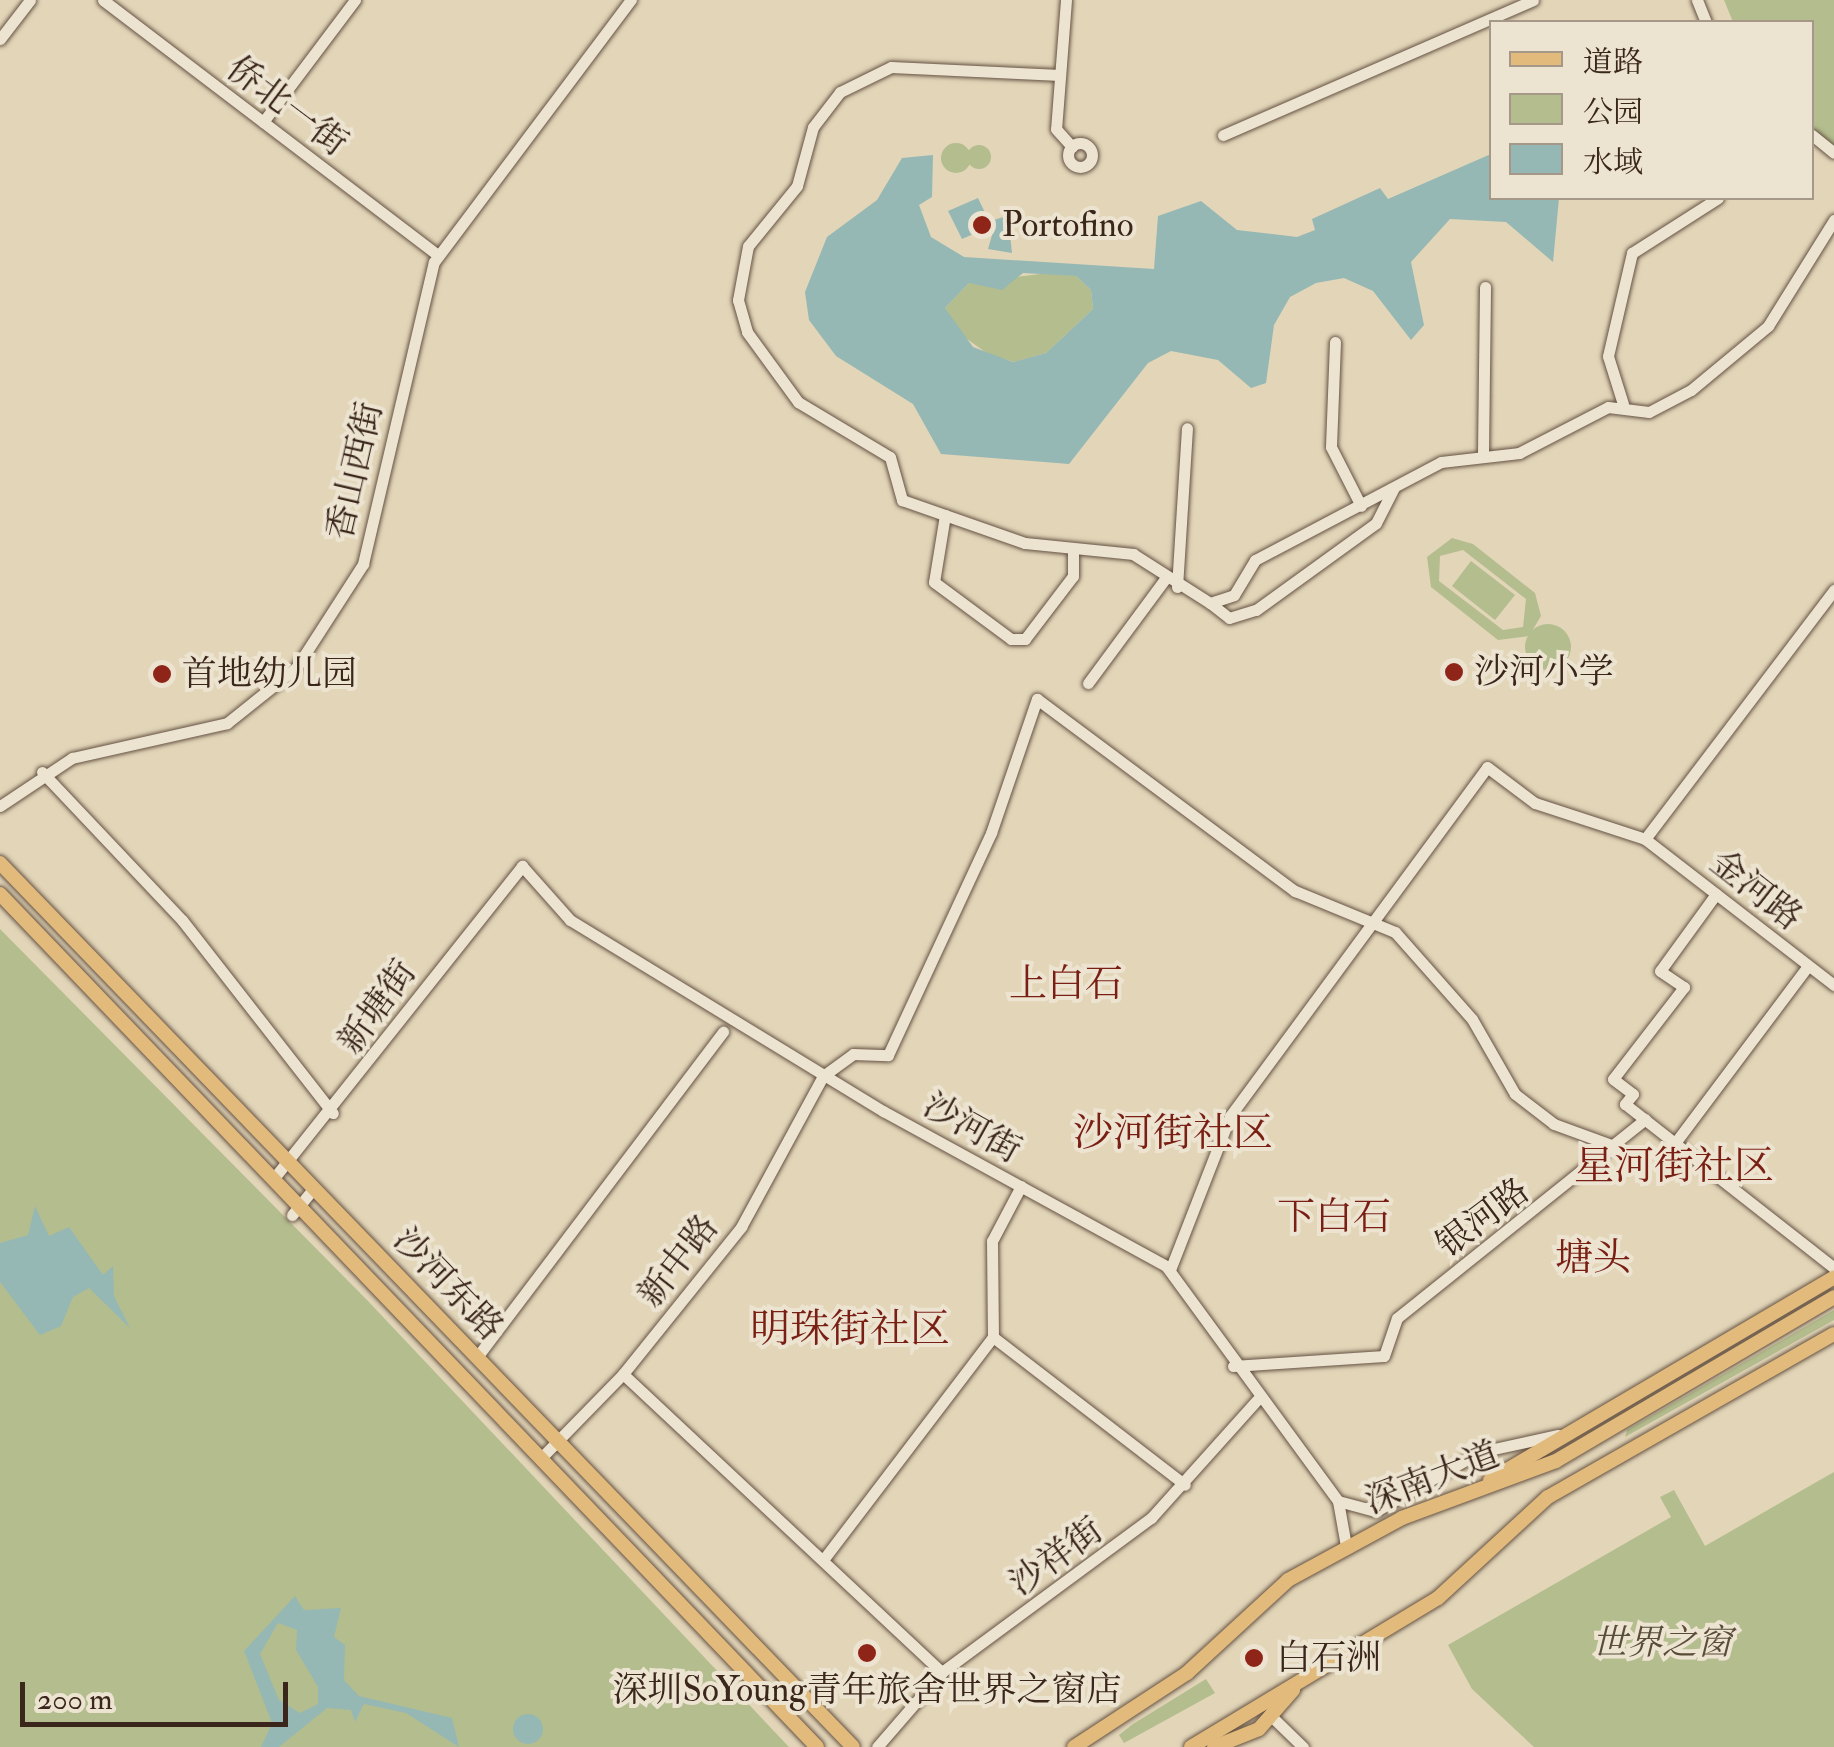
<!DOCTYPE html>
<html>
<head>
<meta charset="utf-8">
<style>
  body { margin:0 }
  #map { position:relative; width:1834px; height:1747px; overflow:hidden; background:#e2d5b8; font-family:"IM FELL Double Pica","Noto Serif SC",serif }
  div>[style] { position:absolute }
  .green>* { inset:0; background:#b4bd8e }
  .round { border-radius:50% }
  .water>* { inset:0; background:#95b8b4 }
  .roads { filter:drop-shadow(0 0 2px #655243) drop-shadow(0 0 2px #655243) }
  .minor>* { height:11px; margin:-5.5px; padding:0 5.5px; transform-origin:5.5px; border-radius:5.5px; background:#ece4d1 }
  .minor>.ring { margin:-5.5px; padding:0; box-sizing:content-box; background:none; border:11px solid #ece4d1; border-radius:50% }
  .major>* { height:14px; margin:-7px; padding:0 7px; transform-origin:7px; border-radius:7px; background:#e1ba7c }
  .dots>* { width:28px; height:28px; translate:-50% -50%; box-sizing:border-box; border:5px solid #ece4d1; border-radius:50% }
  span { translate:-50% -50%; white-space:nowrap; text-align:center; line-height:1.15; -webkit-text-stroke:8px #ece4d1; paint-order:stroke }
  .street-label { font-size:35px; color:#3b261c }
  .poi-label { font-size:35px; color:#3b261c }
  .left { translate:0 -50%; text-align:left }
  .park-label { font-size:35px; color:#594c38; font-style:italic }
  .neighbourhood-label { font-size:38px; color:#7a1f14 }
  .quarter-label { font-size:40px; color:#7a1f14 }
  .legend { position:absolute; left:1489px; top:20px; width:325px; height:180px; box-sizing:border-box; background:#ece4d1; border:2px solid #a59889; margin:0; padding:12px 18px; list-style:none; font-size:30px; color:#3b261c }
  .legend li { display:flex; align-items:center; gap:20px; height:50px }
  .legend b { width:50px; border:2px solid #a59889 }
  .scale { position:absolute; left:20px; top:1682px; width:268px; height:45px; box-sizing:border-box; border:5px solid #3b261c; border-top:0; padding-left:12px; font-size:30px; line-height:35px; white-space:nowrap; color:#3b261c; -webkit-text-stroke:8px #ece4d1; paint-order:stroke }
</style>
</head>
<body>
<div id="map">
  <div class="green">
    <i style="clip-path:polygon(1724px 0,1834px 0,1834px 146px,1812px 129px,1812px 22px,1733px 22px)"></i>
    <i class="round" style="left:941px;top:143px;width:30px;height:30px"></i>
    <i class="round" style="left:967px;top:145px;width:24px;height:24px"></i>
    <i style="clip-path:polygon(1048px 273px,1076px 276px,1091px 290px,1093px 309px,1046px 353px,1014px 362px,988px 354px,956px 331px,945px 308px,969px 283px)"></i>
    <i style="clip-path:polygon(evenodd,1452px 538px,1473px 544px,1535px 593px,1541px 616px,1529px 636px,1498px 640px,1431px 587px,1427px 557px,1452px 538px,1463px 550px,1526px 599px,1523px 627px,1503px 630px,1439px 581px,1440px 556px,1463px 550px)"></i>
    <i style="clip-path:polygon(1471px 561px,1515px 595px,1495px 620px,1452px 586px)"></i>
    <i class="round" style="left:1525px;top:624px;width:46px;height:46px"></i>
    <i style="clip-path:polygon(0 929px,367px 1300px,789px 1747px,0 1747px)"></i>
    <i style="clip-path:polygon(1834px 1310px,1834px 1320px,1625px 1437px,1627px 1430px)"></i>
    <i style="clip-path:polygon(1834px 1472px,1834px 1747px,1534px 1747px,1472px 1689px,1448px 1645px,1671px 1517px,1660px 1497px,1674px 1490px,1705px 1546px)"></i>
    <i style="clip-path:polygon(1206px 1679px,1215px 1693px,1124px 1743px,1119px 1735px,1133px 1724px)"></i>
  </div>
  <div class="water">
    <i style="clip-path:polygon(evenodd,1491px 154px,1492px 198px,1559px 198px,1553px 262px,1506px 222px,1450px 219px,1411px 262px,1424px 325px,1411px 340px,1373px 291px,1344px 278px,1316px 283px,1290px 297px,1274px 325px,1266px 383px,1251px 388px,1218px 360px,1171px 351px,1148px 363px,1069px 464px,941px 454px,913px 404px,836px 356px,809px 320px,805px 292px,827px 237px,877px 200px,902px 158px,933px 155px,932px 197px,919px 205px,931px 237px,964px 257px,1154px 269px,1158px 216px,1201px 201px,1237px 230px,1297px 237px,1315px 230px,1312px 219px,1380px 188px,1388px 199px,1491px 154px,1023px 273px,1076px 276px,1091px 290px,1093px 309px,1046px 353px,1013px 362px,973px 347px,945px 308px,969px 283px,1002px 290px,1023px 273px)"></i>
    <i style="clip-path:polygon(978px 198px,989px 221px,1008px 216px,1012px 253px,988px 249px,993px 232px,985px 229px,962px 239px,948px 211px)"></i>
    <i style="clip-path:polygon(35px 1206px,49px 1236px,69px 1227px,103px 1275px,113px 1266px,114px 1296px,130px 1328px,89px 1288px,73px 1297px,61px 1326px,40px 1335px,0 1282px,0 1243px,28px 1235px)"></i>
    <i style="clip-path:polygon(evenodd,295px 1596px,304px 1610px,341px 1608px,334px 1637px,345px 1645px,344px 1680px,359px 1696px,452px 1718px,459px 1747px,406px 1713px,364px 1704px,355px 1722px,351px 1710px,327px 1708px,279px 1747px,261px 1747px,272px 1723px,244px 1651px,295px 1596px,278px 1623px,297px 1630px,296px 1650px,318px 1687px,318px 1704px,300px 1713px,279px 1700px,260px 1654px,278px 1623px)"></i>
    <i class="round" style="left:513px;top:1714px;width:30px;height:30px"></i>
  </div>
  <div class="roads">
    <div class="minor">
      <i style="left:103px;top:0;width:421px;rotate:37.3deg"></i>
      <i style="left:1066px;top:0;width:129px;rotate:94.4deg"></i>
      <i style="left:1056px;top:129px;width:24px;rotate:48deg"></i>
      <i style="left:1697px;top:0;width:24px;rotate:68deg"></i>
      <i style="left:0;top:39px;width:49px;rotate:-52.4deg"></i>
      <i style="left:1060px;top:75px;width:169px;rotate:-177.3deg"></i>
      <i style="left:891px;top:67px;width:57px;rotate:153.9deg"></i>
      <i style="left:840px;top:92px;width:44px;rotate:127.6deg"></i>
      <i style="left:813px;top:127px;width:61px;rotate:105.2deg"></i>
      <i style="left:797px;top:186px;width:77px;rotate:129.2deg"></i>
      <i style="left:748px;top:246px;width:55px;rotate:100.5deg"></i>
      <i style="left:738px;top:300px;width:33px;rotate:74deg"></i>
      <i style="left:747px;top:332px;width:87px;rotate:53.9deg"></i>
      <i style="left:798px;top:402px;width:107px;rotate:30.9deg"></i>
      <i style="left:890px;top:457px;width:45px;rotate:74.4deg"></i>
      <i style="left:902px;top:500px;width:130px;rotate:19.3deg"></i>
      <i style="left:1025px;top:543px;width:109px;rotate:5.8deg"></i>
      <i style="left:1133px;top:554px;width:91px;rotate:32.5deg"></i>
      <i style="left:1210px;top:603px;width:25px;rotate:-18deg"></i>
      <i style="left:1234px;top:595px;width:41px;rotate:-59deg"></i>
      <i style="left:1255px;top:560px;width:210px;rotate:-27.8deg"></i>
      <i style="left:1441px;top:462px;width:79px;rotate:-6.6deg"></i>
      <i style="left:1519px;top:453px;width:100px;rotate:-27.3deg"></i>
      <i style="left:1608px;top:407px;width:41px;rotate:7deg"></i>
      <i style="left:1649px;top:412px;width:47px;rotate:-27.6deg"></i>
      <i style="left:1691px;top:390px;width:100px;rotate:-39.7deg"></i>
      <i style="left:1768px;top:326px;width:125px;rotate:-58.1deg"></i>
      <i style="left:263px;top:122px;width:153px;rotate:-53deg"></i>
      <i style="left:1223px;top:135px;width:338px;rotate:-23.5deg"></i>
      <i style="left:1812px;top:135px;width:28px;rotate:39deg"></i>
      <i class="ring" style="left:1068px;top:143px;width:13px;height:13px"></i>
      <i style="left:1335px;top:342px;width:105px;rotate:92.2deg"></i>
      <i style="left:1331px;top:447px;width:66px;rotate:63deg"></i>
      <i style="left:1623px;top:404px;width:50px;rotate:-107.4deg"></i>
      <i style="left:1608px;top:356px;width:106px;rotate:-76.9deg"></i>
      <i style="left:1632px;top:253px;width:102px;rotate:-32.6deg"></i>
      <i style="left:1483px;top:453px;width:166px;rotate:-89.3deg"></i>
      <i style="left:945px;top:515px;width:68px;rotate:99.3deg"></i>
      <i style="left:934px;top:582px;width:96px;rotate:36.5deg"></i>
      <i style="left:1011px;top:639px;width:14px"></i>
      <i style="left:1025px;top:639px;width:79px;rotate:-52.7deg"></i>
      <i style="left:1073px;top:576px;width:26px;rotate:-90deg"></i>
      <i style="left:1177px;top:587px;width:159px;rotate:-86.4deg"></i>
      <i style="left:1210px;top:603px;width:24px;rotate:38deg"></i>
      <i style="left:1229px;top:618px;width:28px;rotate:-17deg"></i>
      <i style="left:1256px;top:610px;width:148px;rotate:-35.9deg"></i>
      <i style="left:1376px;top:523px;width:39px;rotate:-63deg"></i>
      <i style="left:1088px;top:683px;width:129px;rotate:-53.5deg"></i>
      <i style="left:42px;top:772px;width:204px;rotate:46.6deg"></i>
      <i style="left:182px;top:920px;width:245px;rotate:52deg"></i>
      <i style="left:0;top:806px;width:87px;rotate:-33.7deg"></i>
      <i style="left:72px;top:758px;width:159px;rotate:-12.7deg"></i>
      <i style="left:227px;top:723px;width:88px;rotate:-38.6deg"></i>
      <i style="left:296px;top:668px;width:124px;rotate:-57.2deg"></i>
      <i style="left:363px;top:564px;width:310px;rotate:-76.8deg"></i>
      <i style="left:434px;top:262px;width:328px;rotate:-53.1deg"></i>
      <i style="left:1645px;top:839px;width:313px;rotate:-52.8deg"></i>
      <i style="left:1716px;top:894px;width:95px;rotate:126deg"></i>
      <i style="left:1660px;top:971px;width:29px;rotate:34deg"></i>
      <i style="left:1684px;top:987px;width:116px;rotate:127.7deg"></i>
      <i style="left:1613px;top:1079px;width:25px;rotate:37deg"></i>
      <i style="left:1633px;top:1094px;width:13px;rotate:129deg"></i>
      <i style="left:1625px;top:1104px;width:266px;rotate:38.1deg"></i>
      <i style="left:1675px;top:1143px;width:221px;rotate:-53.1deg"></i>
      <i style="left:274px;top:1178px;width:399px;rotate:-51.5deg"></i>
      <i style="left:522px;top:866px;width:72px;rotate:48.4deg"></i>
      <i style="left:570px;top:920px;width:367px;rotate:31.4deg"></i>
      <i style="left:883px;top:1111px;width:323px;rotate:28.7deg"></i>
      <i style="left:1166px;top:1266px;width:291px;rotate:53.8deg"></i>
      <i style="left:1338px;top:1501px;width:46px;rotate:79.9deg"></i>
      <i style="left:1021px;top:1186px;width:62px;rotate:117.8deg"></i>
      <i style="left:992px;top:1241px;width:96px;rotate:89.4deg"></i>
      <i style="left:993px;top:1337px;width:242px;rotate:37.6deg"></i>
      <i style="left:292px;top:1215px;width:35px;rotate:-51deg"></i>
      <i style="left:1170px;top:1270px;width:165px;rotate:-68.7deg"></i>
      <i style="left:1230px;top:1116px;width:433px;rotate:-53.6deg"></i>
      <i style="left:1487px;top:767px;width:60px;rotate:36.9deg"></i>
      <i style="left:1535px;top:803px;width:116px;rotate:18.1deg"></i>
      <i style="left:1645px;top:839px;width:239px;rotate:37.7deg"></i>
      <i style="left:477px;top:1357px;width:408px;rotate:-52.9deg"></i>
      <i style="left:1233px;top:1366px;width:151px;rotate:-3.8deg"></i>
      <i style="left:1384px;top:1356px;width:40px;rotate:-71.1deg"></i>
      <i style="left:1397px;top:1318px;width:318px;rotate:-38.7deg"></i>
      <i style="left:623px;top:1374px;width:437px;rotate:43.1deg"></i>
      <i style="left:543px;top:1456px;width:115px;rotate:-45.7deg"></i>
      <i style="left:623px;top:1374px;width:189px;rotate:-51.2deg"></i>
      <i style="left:741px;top:1227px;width:172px;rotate:-61.5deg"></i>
      <i style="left:823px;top:1076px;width:37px;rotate:-36deg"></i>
      <i style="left:853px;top:1054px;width:35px;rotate:2deg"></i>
      <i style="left:888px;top:1055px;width:245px;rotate:-65.1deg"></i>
      <i style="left:991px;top:833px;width:142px;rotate:-71.1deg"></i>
      <i style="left:1037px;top:699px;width:322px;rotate:36.7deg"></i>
      <i style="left:1295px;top:891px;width:108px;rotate:22.3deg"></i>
      <i style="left:1395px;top:932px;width:116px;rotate:48.5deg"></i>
      <i style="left:1472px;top:1019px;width:86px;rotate:60.2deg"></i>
      <i style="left:1515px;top:1094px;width:49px;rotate:37.6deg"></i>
      <i style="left:1554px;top:1124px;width:64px;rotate:20.1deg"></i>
      <i style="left:1338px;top:1501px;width:39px;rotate:15deg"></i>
      <i style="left:1376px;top:1511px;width:120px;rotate:-29.6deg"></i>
      <i style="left:1480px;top:1452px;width:80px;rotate:-12.3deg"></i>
      <i style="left:823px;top:1560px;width:280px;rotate:-52.7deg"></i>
      <i style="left:1271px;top:1716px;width:45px;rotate:44.1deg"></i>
      <i style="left:877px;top:1747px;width:99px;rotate:-49.1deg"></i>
      <i style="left:942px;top:1672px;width:260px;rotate:-36.4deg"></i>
      <i style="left:1151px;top:1518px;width:159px;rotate:-48.1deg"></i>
    </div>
    <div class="major">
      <i style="left:0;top:863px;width:1228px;rotate:46.02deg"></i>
      <i style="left:0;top:894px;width:1181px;rotate:46.23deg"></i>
      <i style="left:1490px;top:1480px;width:399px;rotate:-30.5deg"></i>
      <i style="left:1074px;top:1747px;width:135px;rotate:-33.2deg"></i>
      <i style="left:1187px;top:1673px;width:137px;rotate:-42.6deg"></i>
      <i style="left:1288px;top:1580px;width:130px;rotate:-28.5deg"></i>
      <i style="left:1402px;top:1518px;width:164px;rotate:-20.3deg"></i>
      <i style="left:1556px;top:1461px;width:323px;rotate:-30.5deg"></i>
      <i style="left:1191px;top:1747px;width:288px;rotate:-31.1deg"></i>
      <i style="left:1438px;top:1598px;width:149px;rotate:-42.6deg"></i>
      <i style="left:1548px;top:1497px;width:329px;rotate:-29.7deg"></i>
      <i style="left:1214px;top:1747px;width:48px;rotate:-21.8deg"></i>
      <i style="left:1259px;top:1729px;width:52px;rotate:-48.9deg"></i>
    </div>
  </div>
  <div class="dots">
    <i style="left:982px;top:225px;background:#8f2418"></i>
    <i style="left:1454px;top:672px;background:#8f2418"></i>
    <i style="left:162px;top:674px;background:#8f2418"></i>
    <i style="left:867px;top:1653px;background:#8f2418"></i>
    <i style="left:1254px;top:1658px;background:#8f2418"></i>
  </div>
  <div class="street-label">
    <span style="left:287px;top:106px;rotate:37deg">侨北一街</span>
    <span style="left:355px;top:471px;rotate:-77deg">香山西街</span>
    <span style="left:1756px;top:890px;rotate:38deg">金河路</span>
    <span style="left:377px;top:1007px;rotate:-54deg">新塘街</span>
    <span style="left:972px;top:1128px;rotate:29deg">沙河街</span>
    <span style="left:1483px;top:1218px;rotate:-37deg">银河路</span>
    <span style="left:678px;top:1261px;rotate:-52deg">新中路</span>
    <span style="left:448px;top:1284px;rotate:46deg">沙河东路</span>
    <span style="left:1432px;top:1478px;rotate:-21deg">深南大道</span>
    <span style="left:1056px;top:1557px;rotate:-36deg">沙祥街</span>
  </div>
  <div class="poi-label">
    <span class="left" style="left:1002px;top:225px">Portofino</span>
    <span class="left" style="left:1474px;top:672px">沙河小学</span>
    <span class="left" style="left:182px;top:674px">首地幼儿园</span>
    <span class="left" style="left:1276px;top:1658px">白石洲</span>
    <span style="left:867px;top:1690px">深圳SoYoung青年旅舍世界之窗店</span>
  </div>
  <div class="park-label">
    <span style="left:1662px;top:1643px">世界之窗</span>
  </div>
  <div class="neighbourhood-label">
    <span style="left:1066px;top:985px">上白石</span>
    <span style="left:1334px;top:1218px">下白石</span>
    <span style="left:1593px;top:1259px">塘头</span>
  </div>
  <div class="quarter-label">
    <span style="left:1173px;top:1134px">沙河街社区</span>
    <span style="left:1674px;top:1167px">星河街社区</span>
    <span style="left:850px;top:1330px">明珠街社区</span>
  </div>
  <ul class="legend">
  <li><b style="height:12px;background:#e1ba7c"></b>道路</li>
  <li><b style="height:28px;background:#b4bd8e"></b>公园</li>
  <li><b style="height:28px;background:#95b8b4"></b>水域</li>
  </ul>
  <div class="scale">200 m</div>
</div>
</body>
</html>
